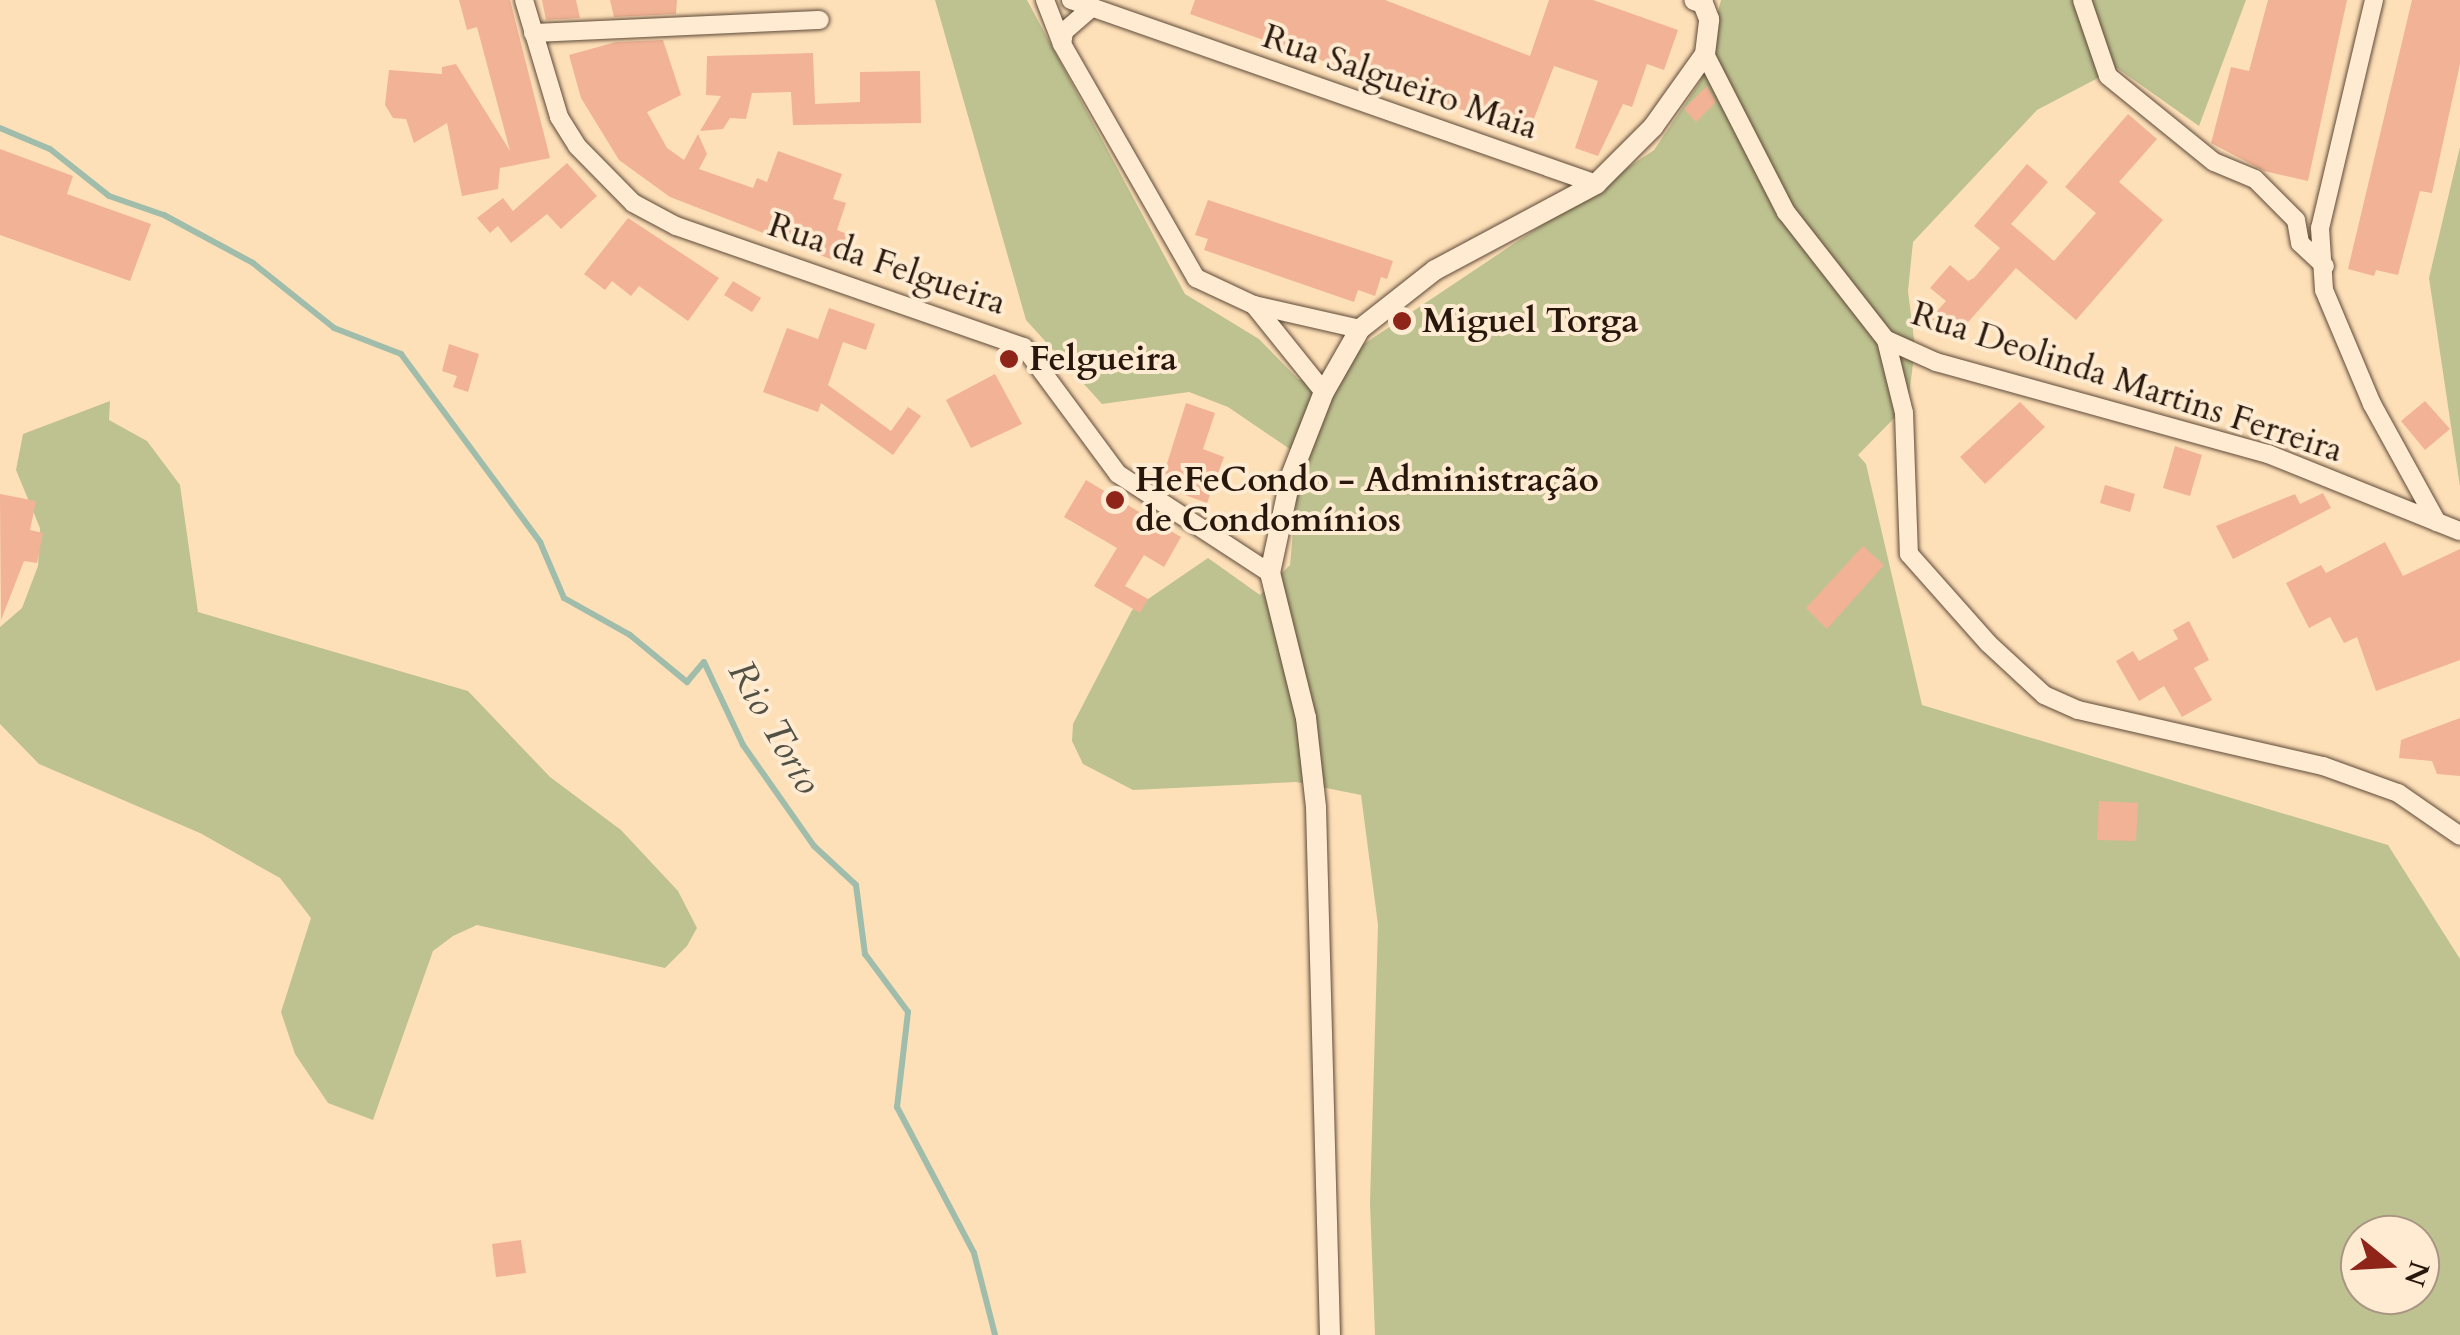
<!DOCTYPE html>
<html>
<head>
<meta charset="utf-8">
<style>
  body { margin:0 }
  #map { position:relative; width:2460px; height:1335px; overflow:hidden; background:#fee0b8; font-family:Cardo,serif }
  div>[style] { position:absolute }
  .green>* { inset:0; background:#bec290 }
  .stream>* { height:6px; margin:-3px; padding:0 3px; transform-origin:3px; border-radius:3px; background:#a0bdac }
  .building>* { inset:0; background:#f1b295 }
  .roads { filter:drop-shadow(0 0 2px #5e4938) drop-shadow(0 0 2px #5e4938) }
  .minor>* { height:18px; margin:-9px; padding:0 9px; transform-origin:9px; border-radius:9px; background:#feebd1 }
  .tertiary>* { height:20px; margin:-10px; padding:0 10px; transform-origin:10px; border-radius:10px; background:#feebd1 }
  .dots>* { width:28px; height:28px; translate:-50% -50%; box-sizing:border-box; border:5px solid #feebd1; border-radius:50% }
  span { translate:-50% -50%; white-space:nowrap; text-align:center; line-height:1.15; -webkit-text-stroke:8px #feebd1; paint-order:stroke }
  .street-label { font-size:35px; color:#28170d }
  .poi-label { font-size:35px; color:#28170d; font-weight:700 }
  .left { translate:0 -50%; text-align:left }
  .water-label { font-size:38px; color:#525145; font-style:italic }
  .north { position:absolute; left:2340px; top:1215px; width:100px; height:100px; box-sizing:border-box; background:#feebd1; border:2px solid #a89683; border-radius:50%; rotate:108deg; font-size:28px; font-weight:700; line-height:40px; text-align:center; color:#28170d }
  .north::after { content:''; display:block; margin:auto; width:35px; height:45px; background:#8f2418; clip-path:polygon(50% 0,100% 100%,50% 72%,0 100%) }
</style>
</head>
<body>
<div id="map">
  <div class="green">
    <i style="clip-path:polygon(evenodd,935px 0,1027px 0,1185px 294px,1259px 339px,1298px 379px,1337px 389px,1361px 346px,1654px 150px,1700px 82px,1721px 0,2246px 0,2199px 126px,2117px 68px,2037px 110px,1913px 242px,1908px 291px,1915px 347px,1908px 404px,1858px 455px,1866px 464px,1922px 705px,2388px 845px,2460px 959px,2460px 1335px,1375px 1335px,1370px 1203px,1378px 925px,1361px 795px,1296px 782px,1133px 790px,1083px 764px,1072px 741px,1073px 724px,1132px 610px,1208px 558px,1260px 595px,1290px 565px,1300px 456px,1228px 407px,1189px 392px,1102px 404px,1026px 320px,935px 0,2360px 1235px,2420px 1235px,2420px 1295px,2360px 1295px,2360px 1235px)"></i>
    <i style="clip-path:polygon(2460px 147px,2460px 487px,2429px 278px)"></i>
    <i style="clip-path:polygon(110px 401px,109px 420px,147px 441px,180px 485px,198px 612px,468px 691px,550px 777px,621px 830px,678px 891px,697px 928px,687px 946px,665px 968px,477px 925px,453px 936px,433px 951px,373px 1120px,328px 1103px,295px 1054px,281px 1012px,311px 918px,280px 878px,200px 833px,39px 764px,0 724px,0 627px,22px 608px,38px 566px,40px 528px,16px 470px,23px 434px)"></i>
  </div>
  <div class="stream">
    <i style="left:0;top:128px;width:54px;rotate:22.8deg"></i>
    <i style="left:50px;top:149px;width:75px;rotate:38.5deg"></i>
    <i style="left:109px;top:196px;width:58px;rotate:19.1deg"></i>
    <i style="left:164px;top:215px;width:101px;rotate:28.3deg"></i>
    <i style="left:253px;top:263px;width:104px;rotate:38.7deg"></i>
    <i style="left:334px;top:328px;width:72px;rotate:21.2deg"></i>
    <i style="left:401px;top:354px;width:234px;rotate:53.5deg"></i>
    <i style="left:540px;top:542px;width:61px;rotate:66.8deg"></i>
    <i style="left:564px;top:598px;width:76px;rotate:29.3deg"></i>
    <i style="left:630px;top:635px;width:74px;rotate:39.5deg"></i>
    <i style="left:687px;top:682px;width:26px;rotate:-50deg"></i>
    <i style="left:704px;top:662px;width:92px;rotate:64.8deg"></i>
    <i style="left:743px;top:745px;width:123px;rotate:54.9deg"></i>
    <i style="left:814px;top:846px;width:57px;rotate:42.9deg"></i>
    <i style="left:856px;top:885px;width:70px;rotate:82.6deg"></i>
    <i style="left:865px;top:954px;width:72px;rotate:53.4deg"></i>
    <i style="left:908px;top:1012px;width:96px;rotate:96.6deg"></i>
    <i style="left:897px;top:1107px;width:165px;rotate:62.2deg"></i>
    <i style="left:974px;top:1253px;width:85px;rotate:75.6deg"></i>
  </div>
  <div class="building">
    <i style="clip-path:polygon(459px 0,510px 0,550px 158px,500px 168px,498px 189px,462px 196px,447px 123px,414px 143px,406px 119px,393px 118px,385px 105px,389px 70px,442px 74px,442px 67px,456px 64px,510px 151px,477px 27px,467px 30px)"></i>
    <i style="clip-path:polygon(542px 0,576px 0,580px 18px,546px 20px)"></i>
    <i style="clip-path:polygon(610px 0,677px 0,676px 14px,614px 17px)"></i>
    <i style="clip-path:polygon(1195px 0,1385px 0,1530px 56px,1549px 0,1593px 0,1678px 30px,1664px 70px,1647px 64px,1632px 107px,1623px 104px,1598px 156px,1575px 148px,1598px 81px,1554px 66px,1530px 129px,1505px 125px,1190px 14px)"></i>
    <i style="clip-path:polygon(2268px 0,2347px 0,2308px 181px,2264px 171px,2211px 143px,2231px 67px,2249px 71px)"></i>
    <i style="clip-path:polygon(2412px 0,2460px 0,2460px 64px,2432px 193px,2420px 191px,2398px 275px,2376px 270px,2374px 276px,2348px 269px)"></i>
    <i style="clip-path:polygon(663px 40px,681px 95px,647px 112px,667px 148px,684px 160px,698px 134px,707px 154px,699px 169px,753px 188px,757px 178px,767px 182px,778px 151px,842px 174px,833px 199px,846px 203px,837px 230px,847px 234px,838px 262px,670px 197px,619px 160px,581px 98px,569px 55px,616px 42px)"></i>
    <i style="clip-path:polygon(813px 53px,815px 104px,860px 102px,860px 72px,920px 71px,921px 123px,793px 125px,791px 92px,752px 93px,746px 119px,730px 118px,723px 129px,700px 131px,721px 96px,706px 95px,707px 56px)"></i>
    <i style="clip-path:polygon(1707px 86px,1716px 102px,1696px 122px,1684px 109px)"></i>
    <i style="clip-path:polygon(2128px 114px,2157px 139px,2119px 182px,2163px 220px,2076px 320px,2016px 268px,1954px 338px,1931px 318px,1946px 301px,1930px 288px,1950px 265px,1968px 281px,1974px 278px,2000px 248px,1974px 226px,2027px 164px,2048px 182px,2011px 224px,2054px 261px,2096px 213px,2065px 187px)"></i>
    <i style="clip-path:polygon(0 149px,73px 176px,67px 194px,151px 224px,130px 281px,0 235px)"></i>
    <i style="clip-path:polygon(567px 163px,597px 196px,561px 229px,547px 214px,511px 243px,498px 226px,490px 233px,477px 218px,503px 198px,513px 211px)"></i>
    <i style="clip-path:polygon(1208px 200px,1393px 261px,1387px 279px,1381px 277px,1375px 296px,1358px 290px,1354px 302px,1204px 250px,1208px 239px,1195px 235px)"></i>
    <i style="clip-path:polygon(628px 218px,719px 278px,688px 321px,639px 286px,631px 296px,612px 281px,605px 290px,584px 274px)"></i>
    <i style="clip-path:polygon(733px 281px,761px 298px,752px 312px,724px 295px)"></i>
    <i style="clip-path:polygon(829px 308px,875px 324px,866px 350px,843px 342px,828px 385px,891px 431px,908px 407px,921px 416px,893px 455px,821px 403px,818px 412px,763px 392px,787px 328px,818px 339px)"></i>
    <i style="clip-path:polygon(449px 344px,479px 354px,468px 392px,453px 387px,457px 376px,442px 371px)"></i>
    <i style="clip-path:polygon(995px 374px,1022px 424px,971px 448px,946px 400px)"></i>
    <i style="clip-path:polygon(2425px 401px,2450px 429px,2425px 450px,2401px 421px)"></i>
    <i style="clip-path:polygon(2020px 402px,2045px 427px,1985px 484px,1960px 457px)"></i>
    <i style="clip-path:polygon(1186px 403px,1215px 413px,1203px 449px,1224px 457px,1207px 503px,1160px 486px)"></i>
    <i style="clip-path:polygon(2175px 446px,2202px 455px,2190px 496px,2163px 488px)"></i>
    <i style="clip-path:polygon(1086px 480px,1181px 537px,1164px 567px,1144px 555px,1125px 586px,1148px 599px,1140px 613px,1094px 586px,1117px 548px,1064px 517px)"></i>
    <i style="clip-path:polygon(2105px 485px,2135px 494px,2130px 512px,2100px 503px)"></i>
    <i style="clip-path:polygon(2323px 493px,2331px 508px,2233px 559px,2216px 526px,2295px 494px,2300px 504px)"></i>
    <i style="clip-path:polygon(0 494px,36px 501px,30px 530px,43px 533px,37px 563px,24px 561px,1px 620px)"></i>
    <i style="clip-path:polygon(2385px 542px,2403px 576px,2460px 549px,2460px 660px,2376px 691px,2357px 637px,2344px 643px,2330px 617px,2309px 628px,2286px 583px,2321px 565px,2326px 573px)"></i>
    <i style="clip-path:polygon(1863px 546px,1884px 565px,1827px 629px,1806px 608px)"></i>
    <i style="clip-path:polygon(2189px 621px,2209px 660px,2194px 668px,2212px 700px,2182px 717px,2164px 686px,2139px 701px,2116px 661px,2133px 651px,2139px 661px,2178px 639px,2173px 630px)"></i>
    <i style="clip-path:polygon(2460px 718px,2460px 776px,2437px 774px,2432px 761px,2399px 758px,2401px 740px)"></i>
    <i style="clip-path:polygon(2099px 801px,2138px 803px,2136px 841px,2097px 840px)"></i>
    <i style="clip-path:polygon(521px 1240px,526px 1273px,496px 1277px,492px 1244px)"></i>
  </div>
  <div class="roads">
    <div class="minor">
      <i style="left:524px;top:0;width:122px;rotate:73.3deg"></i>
      <i style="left:559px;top:117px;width:34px;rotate:58deg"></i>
      <i style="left:577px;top:146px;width:80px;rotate:45.5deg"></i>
      <i style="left:633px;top:203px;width:49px;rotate:28.1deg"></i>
      <i style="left:676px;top:226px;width:368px;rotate:19.2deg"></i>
      <i style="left:1024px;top:347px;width:158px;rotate:53.5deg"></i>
      <i style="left:1118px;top:474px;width:181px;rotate:33.1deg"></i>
      <i style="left:1045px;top:0;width:47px;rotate:68.9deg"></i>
      <i style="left:1071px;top:0;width:556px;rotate:19.31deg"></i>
      <i style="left:2082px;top:0;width:80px;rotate:71.1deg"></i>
      <i style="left:2108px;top:76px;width:136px;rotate:39.1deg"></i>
      <i style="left:2214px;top:162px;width:44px;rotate:22.5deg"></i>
      <i style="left:2255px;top:179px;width:58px;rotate:45deg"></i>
      <i style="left:2296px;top:220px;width:23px;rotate:80deg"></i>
      <i style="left:2300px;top:243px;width:34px;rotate:43deg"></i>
      <i style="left:2374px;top:0;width:234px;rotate:103.3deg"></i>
      <i style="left:2320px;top:228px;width:62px;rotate:86.3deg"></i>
      <i style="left:2324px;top:290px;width:124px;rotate:67.2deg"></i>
      <i style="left:2372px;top:404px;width:135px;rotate:61.2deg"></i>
      <i style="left:1090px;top:9px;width:35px;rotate:139deg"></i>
      <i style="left:1064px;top:32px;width:12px;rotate:99deg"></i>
      <i style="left:1062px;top:44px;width:270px;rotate:60.2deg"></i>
      <i style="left:1196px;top:278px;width:64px;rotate:25deg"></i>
      <i style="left:1254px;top:305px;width:109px;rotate:12.8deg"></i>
      <i style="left:533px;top:33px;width:287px;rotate:-2.6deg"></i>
      <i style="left:1705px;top:54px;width:178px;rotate:62.9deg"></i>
      <i style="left:1786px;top:212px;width:162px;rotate:52deg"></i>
      <i style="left:1886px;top:340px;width:75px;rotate:76.1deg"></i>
      <i style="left:1904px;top:413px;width:141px;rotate:88deg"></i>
      <i style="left:1909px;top:554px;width:120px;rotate:48.4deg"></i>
      <i style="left:1989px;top:644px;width:75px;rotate:42.8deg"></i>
      <i style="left:2044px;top:695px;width:37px;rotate:24deg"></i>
      <i style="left:2078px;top:710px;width:251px;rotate:12.9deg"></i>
      <i style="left:2323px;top:766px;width:80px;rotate:19.8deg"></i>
      <i style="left:2398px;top:793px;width:75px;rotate:34.7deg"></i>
      <i style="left:1254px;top:305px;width:112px;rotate:51.2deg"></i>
      <i style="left:1887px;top:340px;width:54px;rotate:24.2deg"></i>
      <i style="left:1936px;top:362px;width:345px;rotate:15.5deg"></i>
      <i style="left:2268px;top:454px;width:207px;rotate:21.9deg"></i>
    </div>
    <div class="tertiary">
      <i style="left:1330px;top:1335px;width:528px;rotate:-91.52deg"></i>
      <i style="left:1316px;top:807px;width:90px;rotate:-96.4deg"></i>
      <i style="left:1306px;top:718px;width:149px;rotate:-103.9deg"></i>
      <i style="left:1270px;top:573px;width:99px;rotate:-77.8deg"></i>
      <i style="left:1291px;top:476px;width:90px;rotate:-68.6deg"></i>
      <i style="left:1324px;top:392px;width:73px;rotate:-60.3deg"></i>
      <i style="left:1360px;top:329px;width:95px;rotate:-38.2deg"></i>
      <i style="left:1435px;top:270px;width:183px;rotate:-28.1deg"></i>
      <i style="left:1596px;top:184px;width:81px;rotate:-45deg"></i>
      <i style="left:1653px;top:127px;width:90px;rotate:-54.5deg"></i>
      <i style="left:1705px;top:54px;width:35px;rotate:-83deg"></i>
      <i style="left:1709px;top:19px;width:17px;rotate:-111deg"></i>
      <i style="left:1703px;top:3px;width:9px;rotate:-162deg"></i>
    </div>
  </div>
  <div class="dots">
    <i style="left:1402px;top:321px;background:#8f2418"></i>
    <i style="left:1009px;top:359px;background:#8f2418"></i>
    <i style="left:1115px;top:500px;background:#8f2418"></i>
  </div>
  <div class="street-label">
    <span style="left:1400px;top:82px;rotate:19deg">Rua Salgueiro Maia</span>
    <span style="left:887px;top:264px;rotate:19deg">Rua da Felgueira</span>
    <span style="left:2127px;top:382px;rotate:18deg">Rua Deolinda Martins Ferreira</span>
  </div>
  <div class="poi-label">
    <span class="left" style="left:1422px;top:321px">Miguel Torga</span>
    <span class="left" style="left:1029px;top:359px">Felgueira</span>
    <span class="left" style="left:1135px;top:500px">HeFeCondo - Administração<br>de Condomínios</span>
  </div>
  <div class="water-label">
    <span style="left:774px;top:728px;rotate:60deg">Rio Torto</span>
  </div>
  <div class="north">N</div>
</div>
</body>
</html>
